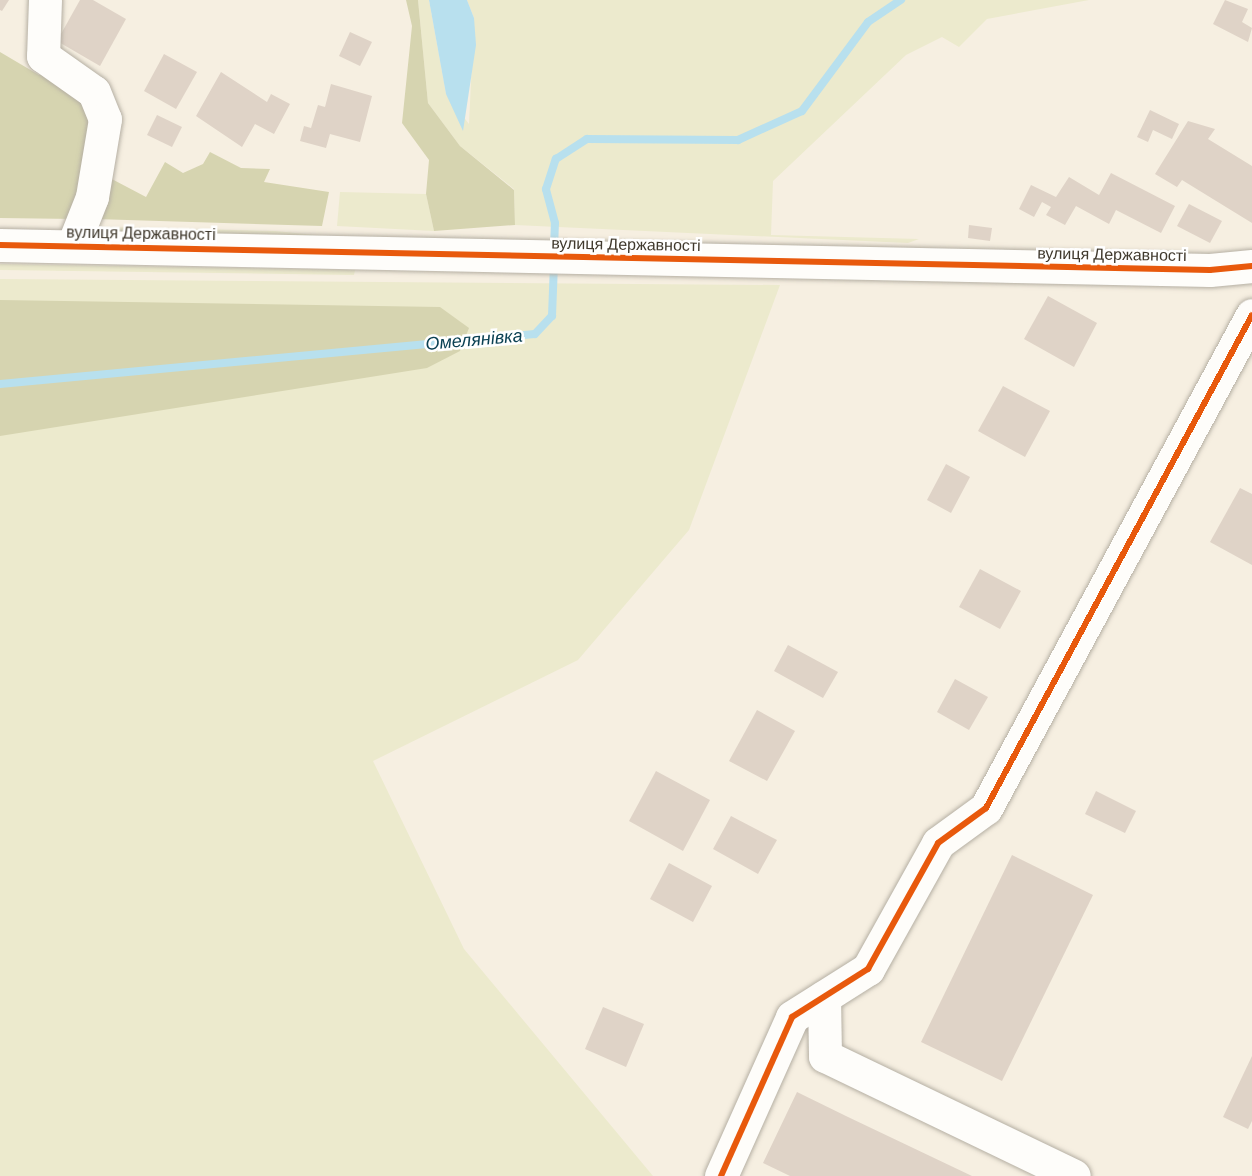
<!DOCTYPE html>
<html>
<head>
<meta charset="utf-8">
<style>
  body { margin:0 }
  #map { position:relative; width:1252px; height:1176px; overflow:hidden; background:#f6efe1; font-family:"DM Sans",sans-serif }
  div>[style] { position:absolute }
  .green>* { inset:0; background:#eceacd }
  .forest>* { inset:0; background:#d6d4b0 }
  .water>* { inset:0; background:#b8e0ee }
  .stream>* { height:8px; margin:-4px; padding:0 4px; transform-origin:4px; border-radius:4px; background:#b8e0ee }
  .building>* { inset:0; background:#dfd3c7 }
  .roads { filter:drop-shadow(0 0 2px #b5afa3) drop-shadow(0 0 2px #b5afa3) }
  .minor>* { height:33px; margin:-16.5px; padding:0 16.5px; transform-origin:16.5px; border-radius:16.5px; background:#fefdfa }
  .cycleway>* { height:6px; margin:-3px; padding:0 3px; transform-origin:3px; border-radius:3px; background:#e8590c }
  span { translate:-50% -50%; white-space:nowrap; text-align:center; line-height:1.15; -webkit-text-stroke:5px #fff; paint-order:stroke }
  .street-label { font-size:16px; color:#40392d }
  .water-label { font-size:18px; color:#0b4153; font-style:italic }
</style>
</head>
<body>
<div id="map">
  <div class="green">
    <i style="clip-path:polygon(418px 0,429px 0,446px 94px,469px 124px,474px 18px,467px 0,1089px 0,987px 19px,959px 47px,942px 37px,906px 55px,773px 181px,771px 235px,919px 239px,908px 243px,515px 225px,514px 189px,460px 146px,428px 103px)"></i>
    <i style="clip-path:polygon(340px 192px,426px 194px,434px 231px,337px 226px)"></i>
    <i style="clip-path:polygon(107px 227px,275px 231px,346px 238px,84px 233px,86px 228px)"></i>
    <i style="clip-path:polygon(0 264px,355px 270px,354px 275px,0 270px)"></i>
    <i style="clip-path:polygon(0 279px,780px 285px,689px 530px,578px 660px,373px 761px,464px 949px,653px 1176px,0 1176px)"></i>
  </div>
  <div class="forest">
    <i style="clip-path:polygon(406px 0,418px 0,428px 103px,460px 146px,514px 190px,515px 225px,434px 231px,426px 194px,429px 160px,402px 123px,412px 26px)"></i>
    <i style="clip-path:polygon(0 52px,39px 75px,47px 71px,92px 99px,75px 219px,0 218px)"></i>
    <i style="clip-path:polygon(210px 152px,241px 168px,270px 169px,264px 182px,329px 192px,322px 226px,95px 219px,108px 177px,146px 197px,165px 162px,183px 173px,203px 164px)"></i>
    <i style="clip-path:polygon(0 300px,440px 307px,469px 328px,460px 351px,427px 368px,0 436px)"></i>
  </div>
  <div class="water">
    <i style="clip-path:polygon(429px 0,467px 0,474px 18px,476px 45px,463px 131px,446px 94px)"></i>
  </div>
  <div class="stream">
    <i style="left:554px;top:250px;width:27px;rotate:-88deg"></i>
    <i style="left:555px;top:223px;width:35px;rotate:-105deg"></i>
    <i style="left:546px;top:189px;width:32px;rotate:-72deg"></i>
    <i style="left:556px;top:159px;width:37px;rotate:-33deg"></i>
    <i style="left:587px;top:139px;width:151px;rotate:0.4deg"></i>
    <i style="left:738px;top:140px;width:70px;rotate:-24.4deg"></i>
    <i style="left:802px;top:111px;width:111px;rotate:-53.4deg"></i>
    <i style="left:868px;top:22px;width:40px;rotate:-34deg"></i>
    <i style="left:0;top:384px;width:537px;rotate:-5.34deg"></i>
    <i style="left:535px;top:334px;width:25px;rotate:-47deg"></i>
    <i style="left:552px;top:316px;width:53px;rotate:-87.8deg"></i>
  </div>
  <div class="building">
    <i style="clip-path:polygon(0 0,9px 0,2px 11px,0 10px)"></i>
    <i style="clip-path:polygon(80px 0,93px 0,126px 19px,100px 66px,57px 41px)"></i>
    <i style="clip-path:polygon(1225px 0,1248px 9px,1242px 22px,1252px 28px,1248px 42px,1213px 24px)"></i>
    <i style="clip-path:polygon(350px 32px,372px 42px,360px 66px,339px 56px)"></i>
    <i style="clip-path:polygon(164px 54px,197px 72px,176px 109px,144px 91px)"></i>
    <i style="clip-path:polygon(221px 72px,267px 102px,271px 94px,290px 104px,274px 134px,255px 124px,242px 147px,196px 116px)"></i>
    <i style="clip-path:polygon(331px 84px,372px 96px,360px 142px,330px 134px,326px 148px,300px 141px,304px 126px,311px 128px,318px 105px,325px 107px)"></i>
    <i style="clip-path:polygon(1150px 110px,1179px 124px,1172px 139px,1153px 130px,1148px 142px,1137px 137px)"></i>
    <i style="clip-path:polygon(157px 115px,182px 127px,172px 147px,147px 135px)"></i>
    <i style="clip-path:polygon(1188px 121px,1215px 129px,1208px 139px,1252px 166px,1252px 223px,1182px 180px,1177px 187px,1155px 174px)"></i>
    <i style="clip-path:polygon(1111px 173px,1175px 206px,1161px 233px,1116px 210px,1109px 224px,1076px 206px,1065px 225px,1046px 215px,1051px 207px,1042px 202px,1034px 217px,1019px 209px,1031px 185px,1056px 197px,1069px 177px,1099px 195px)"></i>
    <i style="clip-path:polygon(1189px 204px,1222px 221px,1210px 243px,1177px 226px)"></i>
    <i style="clip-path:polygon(969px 225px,992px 228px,990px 241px,968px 238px)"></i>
    <i style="clip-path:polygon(1048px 296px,1097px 323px,1074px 367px,1024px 339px)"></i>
    <i style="clip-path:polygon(1003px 386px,1050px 411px,1025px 457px,978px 431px)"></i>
    <i style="clip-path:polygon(946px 464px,970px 477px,951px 513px,927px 500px)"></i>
    <i style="clip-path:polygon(1240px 488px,1252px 494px,1252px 565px,1210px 542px)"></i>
    <i style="clip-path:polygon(980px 569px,1021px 591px,1000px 629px,959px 607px)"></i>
    <i style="clip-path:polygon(788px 645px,838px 672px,823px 698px,774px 671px)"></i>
    <i style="clip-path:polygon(955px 679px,988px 697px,969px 730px,937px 712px)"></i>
    <i style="clip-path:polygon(757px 710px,795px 731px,767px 781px,729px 761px)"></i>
    <i style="clip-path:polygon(656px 771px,710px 800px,683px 851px,629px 821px)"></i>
    <i style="clip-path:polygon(1096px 791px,1136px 811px,1125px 833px,1085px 814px)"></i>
    <i style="clip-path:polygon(731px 816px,777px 840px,758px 874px,713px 849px)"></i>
    <i style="clip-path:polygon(1012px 855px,1093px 895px,1002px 1081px,921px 1042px)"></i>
    <i style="clip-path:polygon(669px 863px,712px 886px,693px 922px,650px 899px)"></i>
    <i style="clip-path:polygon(603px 1007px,644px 1024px,626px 1067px,585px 1049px)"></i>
    <i style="clip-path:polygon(1252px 1056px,1252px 1121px,1248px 1129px,1223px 1117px)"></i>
    <i style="clip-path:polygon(797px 1092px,848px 1117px,972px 1176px,790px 1176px,763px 1163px)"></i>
  </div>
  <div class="roads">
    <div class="minor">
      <i style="left:45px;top:0;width:56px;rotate:92deg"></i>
      <i style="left:43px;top:56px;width:62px;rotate:35.2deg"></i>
      <i style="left:94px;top:92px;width:29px;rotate:68deg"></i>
      <i style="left:105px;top:119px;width:79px;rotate:99.5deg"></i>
      <i style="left:92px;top:197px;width:52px;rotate:111.6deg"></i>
      <i style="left:0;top:245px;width:1210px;rotate:1.18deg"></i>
      <i style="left:1210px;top:270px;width:42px;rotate:-5.4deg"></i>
      <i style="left:824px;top:997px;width:59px;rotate:89deg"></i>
      <i style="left:825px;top:1056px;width:276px;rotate:25.7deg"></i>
      <i style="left:721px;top:1176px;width:174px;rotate:-65.9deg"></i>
      <i style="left:792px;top:1017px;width:90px;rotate:-32.3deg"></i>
      <i style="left:868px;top:969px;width:144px;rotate:-60.9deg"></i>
      <i style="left:938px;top:843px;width:59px;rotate:-36.1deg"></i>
      <i style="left:986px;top:808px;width:560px;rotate:-61.65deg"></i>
    </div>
  </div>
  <div class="cycleway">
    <i style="left:0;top:245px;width:1210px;rotate:1.18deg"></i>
    <i style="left:1210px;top:270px;width:42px;rotate:-5.4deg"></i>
    <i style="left:721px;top:1176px;width:174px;rotate:-65.9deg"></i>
    <i style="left:792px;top:1017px;width:90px;rotate:-32.3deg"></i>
    <i style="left:868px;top:969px;width:144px;rotate:-60.9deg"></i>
    <i style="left:938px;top:843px;width:59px;rotate:-36.1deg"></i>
    <i style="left:986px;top:808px;width:560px;rotate:-61.65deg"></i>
  </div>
  <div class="street-label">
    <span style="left:141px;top:234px;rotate:1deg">вулиця Державності</span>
    <span style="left:626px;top:245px;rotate:1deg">вулиця Державності</span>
    <span style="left:1112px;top:255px;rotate:1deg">вулиця Державності</span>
  </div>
  <div class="water-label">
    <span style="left:474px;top:340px;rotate:-5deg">Омелянівка</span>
  </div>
</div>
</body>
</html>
